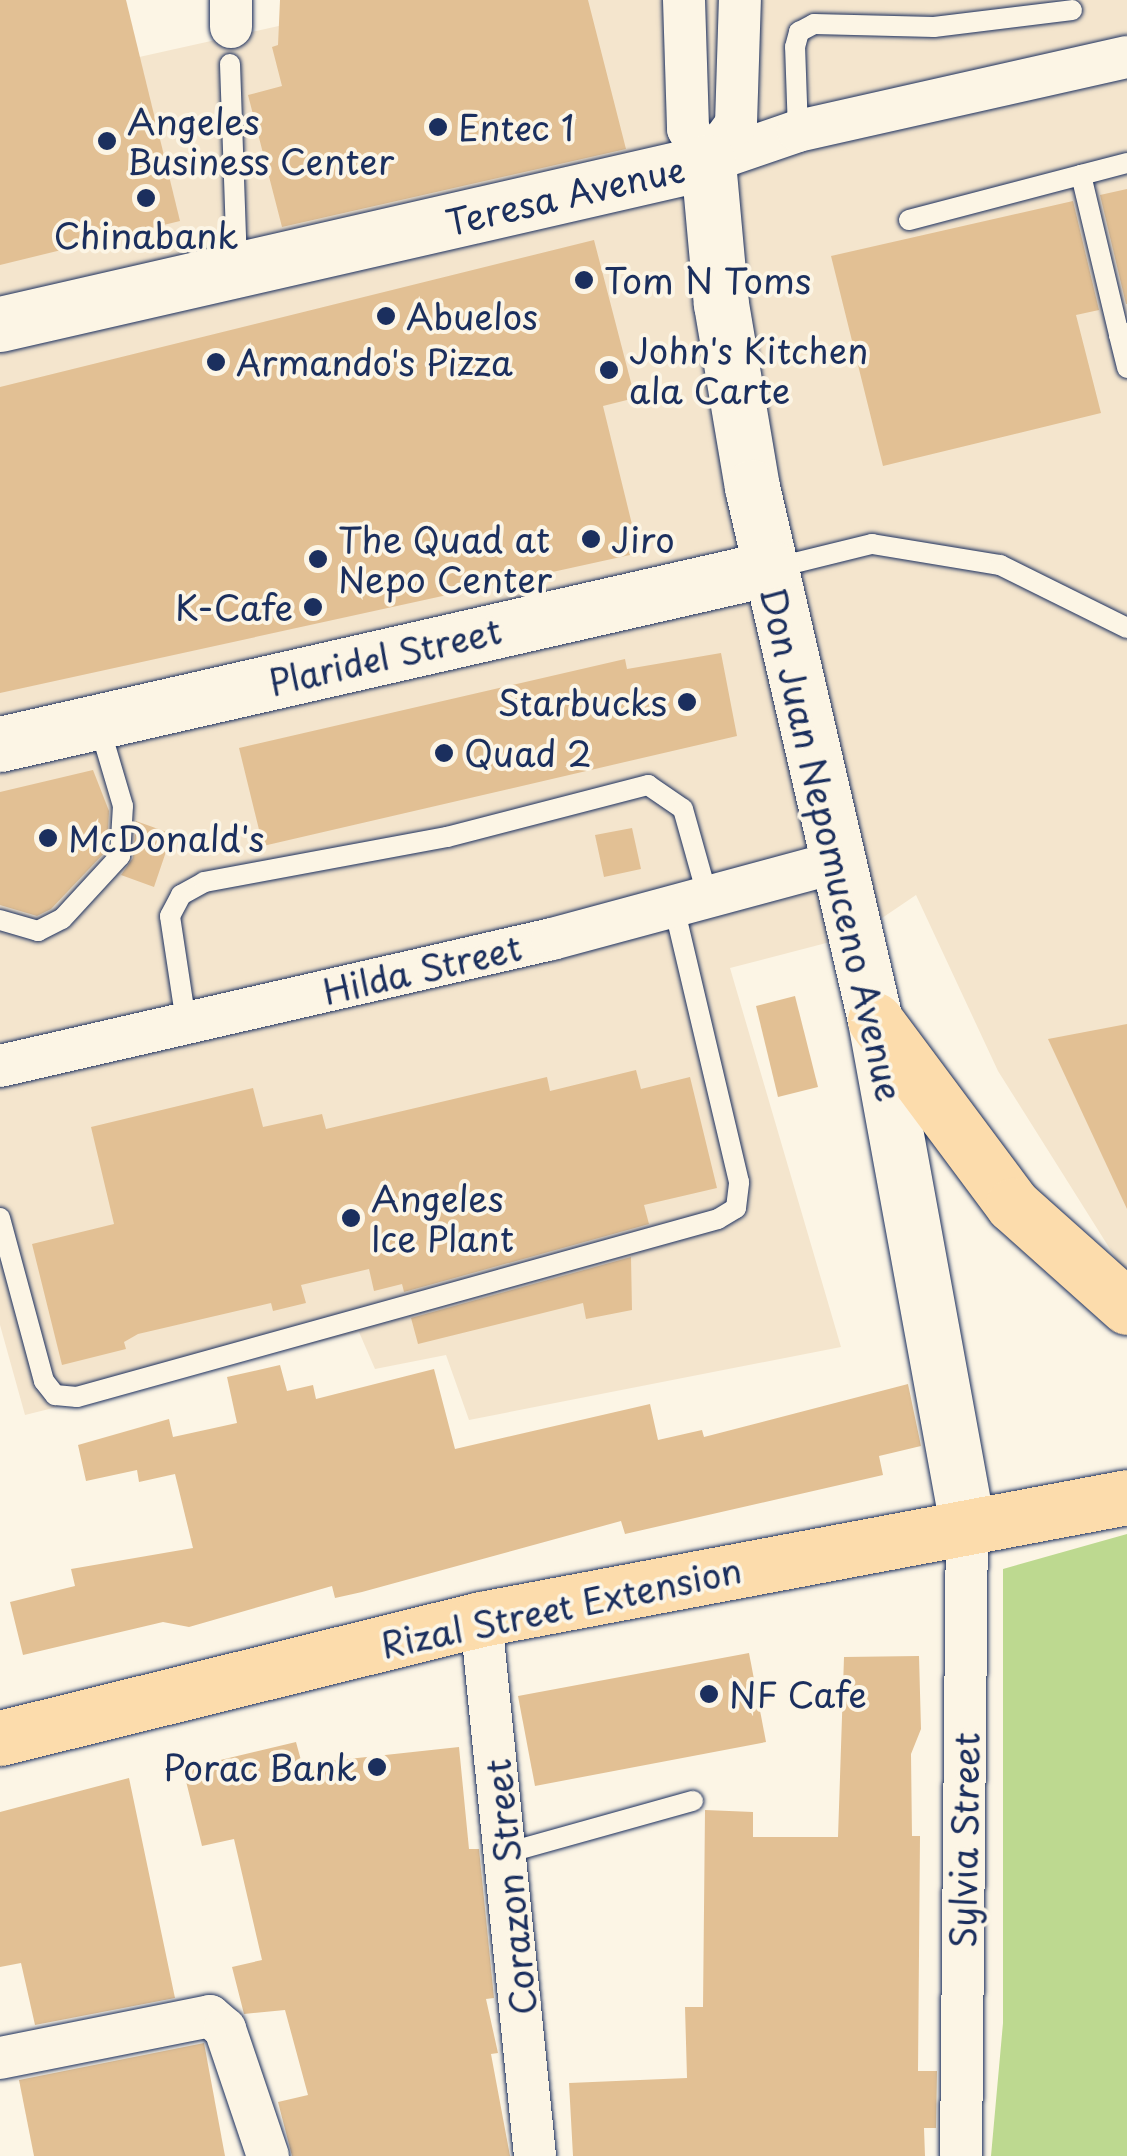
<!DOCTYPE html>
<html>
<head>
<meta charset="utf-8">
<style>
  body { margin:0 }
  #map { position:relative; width:1127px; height:2156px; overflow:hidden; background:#fcf5e5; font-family:"Playpen Sans",sans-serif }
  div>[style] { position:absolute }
  .built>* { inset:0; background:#f4e5cd }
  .green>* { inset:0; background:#bdd990 }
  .building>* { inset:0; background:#e2c094 }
  .roads { filter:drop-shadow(0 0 2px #1b2f5e) drop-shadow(0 0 2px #1b2f5e) }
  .lane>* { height:20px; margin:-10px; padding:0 10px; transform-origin:10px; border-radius:10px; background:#fcf5e5 }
  .street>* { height:42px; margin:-21px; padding:0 21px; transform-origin:21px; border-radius:21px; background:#fcf5e5 }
  .secondary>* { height:55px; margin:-27.5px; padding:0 27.5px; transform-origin:27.5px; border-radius:27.5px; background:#fcf5e5 }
  .primary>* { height:55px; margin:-27.5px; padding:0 27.5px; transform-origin:27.5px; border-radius:27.5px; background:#fcdcac }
  .dots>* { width:28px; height:28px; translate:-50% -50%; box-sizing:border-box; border:5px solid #fcf5e5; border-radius:50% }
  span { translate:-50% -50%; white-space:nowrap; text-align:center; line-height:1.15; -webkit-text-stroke:8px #fcf5e5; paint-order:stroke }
  .poi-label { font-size:35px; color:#1b2f5e }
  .left { translate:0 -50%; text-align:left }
  .right { translate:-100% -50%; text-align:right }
  .street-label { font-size:35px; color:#1b2f5e }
</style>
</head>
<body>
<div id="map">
  <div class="built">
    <i style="clip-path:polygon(395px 0,1127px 0,1127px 1276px,998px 1071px,916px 895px,857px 935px,730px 968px,841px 1347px,469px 1420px,446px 1355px,375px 1369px,359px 1332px,25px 1415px,0 1325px,0 88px)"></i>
  </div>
  <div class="green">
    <i style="clip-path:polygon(1127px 1534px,1127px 2156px,991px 2156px,1003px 2023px,1003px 1569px)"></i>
  </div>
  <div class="building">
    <i style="clip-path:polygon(0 0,126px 0,180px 221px,0 265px)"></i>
    <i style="clip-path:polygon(280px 0,588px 0,626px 149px,282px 227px,248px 95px,282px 86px,272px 47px,278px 45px)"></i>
    <i style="clip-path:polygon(1127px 189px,1127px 304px,1126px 304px,1100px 195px)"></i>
    <i style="clip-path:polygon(1073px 201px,1099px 310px,1076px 315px,1101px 413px,883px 466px,831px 256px)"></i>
    <i style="clip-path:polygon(594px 240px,635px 398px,603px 406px,639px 553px,0 693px,0 387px)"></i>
    <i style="clip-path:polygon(721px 653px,737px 736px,263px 846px,239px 748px,625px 659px,627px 669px)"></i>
    <i style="clip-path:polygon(93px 770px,109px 811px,107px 850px,51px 909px,37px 916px,0 905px,0 792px)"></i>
    <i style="clip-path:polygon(136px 821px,172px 834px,154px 887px,121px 875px,133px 858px)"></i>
    <i style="clip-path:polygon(632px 828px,641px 869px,604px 877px,595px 835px)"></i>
    <i style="clip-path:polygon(795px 996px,818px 1087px,778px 1097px,756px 1006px)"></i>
    <i style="clip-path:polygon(1127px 1024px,1127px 1209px,1048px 1039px)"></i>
    <i style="clip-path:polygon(636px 1070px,641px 1089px,690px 1077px,717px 1188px,644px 1205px,649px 1224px,404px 1292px,402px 1284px,374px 1291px,369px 1269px,301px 1285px,306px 1303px,273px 1311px,271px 1303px,138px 1334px,124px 1342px,126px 1349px,62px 1365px,32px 1244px,114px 1224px,91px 1127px,253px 1088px,263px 1127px,322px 1114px,326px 1129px,547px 1077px,550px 1091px)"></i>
    <i style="clip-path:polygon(631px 1257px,632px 1310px,586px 1319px,583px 1303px,418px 1344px,411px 1318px)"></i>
    <i style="clip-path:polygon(280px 1365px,287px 1391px,313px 1385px,316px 1399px,434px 1369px,455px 1449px,650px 1404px,658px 1440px,702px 1430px,704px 1437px,908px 1384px,921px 1446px,879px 1456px,883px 1475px,625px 1534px,621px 1521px,362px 1592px,335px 1598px,332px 1586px,189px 1627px,163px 1622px,23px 1655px,10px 1602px,75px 1586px,71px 1569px,193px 1548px,175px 1474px,139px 1482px,137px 1470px,86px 1481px,78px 1445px,169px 1419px,173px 1437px,237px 1423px,227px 1377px)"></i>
    <i style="clip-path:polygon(749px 1653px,766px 1742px,535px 1786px,518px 1696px)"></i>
    <i style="clip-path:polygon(919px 1656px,921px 1729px,911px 1754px,912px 1836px,920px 1836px,918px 2071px,937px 2071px,936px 2128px,924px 2128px,925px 2156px,573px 2156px,569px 2083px,687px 2078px,685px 2007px,703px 2007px,705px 1810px,753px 1812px,753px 1837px,838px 1837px,844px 1657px)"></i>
    <i style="clip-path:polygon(296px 1742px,302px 1764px,459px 1747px,469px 1849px,479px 1849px,494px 1998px,486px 1999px,498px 2053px,491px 2054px,510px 2156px,292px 2156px,278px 2102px,308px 2095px,285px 2010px,244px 2014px,232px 1967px,262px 1960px,234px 1839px,202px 1846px,183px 1769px)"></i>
    <i style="clip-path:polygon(129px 1778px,175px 1998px,35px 2025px,21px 1963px,0 1967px,0 1812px)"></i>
    <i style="clip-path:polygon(204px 2043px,225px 2156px,34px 2156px,19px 2080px)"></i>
  </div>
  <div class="roads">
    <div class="lane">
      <i style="left:230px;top:64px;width:203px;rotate:88deg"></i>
      <i style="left:798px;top:131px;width:84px;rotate:-92deg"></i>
      <i style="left:795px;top:47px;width:16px;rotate:-75deg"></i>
      <i style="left:799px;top:32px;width:17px;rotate:-28deg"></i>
      <i style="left:814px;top:24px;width:120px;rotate:1.4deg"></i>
      <i style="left:934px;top:27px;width:139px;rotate:-7deg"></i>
      <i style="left:1081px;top:175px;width:48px;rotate:-14.6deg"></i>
      <i style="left:909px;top:220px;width:178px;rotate:-14.7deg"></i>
      <i style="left:1081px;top:175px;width:164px;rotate:76.6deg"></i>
      <i style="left:1119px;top:335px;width:8px;rotate:-14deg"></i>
      <i style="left:1119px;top:335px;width:34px;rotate:76deg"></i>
      <i style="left:774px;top:568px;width:101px;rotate:-13.8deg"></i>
      <i style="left:872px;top:544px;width:130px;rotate:9.3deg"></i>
      <i style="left:1000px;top:565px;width:142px;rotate:26.4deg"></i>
      <i style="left:0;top:920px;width:40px;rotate:16deg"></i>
      <i style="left:38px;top:931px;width:27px;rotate:-27deg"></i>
      <i style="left:62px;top:919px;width:86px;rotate:-47.4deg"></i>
      <i style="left:120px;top:856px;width:50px;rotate:-86.6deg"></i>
      <i style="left:123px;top:806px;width:84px;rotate:-106.5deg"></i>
      <i style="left:186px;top:1022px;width:107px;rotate:-98.6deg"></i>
      <i style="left:170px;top:916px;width:24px;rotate:-62deg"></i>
      <i style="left:181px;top:895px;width:26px;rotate:-29deg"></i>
      <i style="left:204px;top:882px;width:247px;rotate:-10.5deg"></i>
      <i style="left:447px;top:837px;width:208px;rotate:-14.5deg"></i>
      <i style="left:648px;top:785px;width:42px;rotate:34.4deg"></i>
      <i style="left:683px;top:809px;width:92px;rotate:74.3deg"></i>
      <i style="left:0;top:1218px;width:169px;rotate:74.9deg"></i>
      <i style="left:44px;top:1381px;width:18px;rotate:52deg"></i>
      <i style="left:55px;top:1395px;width:22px;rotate:5deg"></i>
      <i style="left:77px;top:1397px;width:665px;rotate:-15.52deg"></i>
      <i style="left:718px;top:1219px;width:21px;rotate:-31deg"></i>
      <i style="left:736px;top:1208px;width:26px;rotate:-83deg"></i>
      <i style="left:739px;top:1182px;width:282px;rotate:-103.3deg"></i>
      <i style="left:510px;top:1852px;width:190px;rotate:-15.6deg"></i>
    </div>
    <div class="street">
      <i style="left:684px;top:0;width:129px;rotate:88.2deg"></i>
      <i style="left:688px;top:129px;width:39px;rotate:59deg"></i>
      <i style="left:231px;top:27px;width:27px;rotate:-90deg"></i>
      <i style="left:708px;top:162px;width:95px;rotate:-19deg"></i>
      <i style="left:798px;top:131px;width:337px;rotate:-12.7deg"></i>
      <i style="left:708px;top:162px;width:47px;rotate:-53.6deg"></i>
      <i style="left:736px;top:124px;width:124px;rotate:-88.2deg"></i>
      <i style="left:0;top:1066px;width:566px;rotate:-12.96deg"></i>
      <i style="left:552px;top:939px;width:300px;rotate:-15.1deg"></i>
      <i style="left:481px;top:1619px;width:540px;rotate:84.26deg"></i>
      <i style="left:0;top:2058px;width:214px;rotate:-11.3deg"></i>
      <i style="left:210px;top:2016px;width:20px;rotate:41deg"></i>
      <i style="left:225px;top:2029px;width:134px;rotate:71.3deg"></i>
      <i style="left:961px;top:2156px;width:632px;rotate:-89.46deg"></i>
    </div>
    <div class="secondary">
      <i style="left:0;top:324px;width:726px;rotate:-12.89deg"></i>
      <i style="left:708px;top:162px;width:143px;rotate:84.8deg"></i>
      <i style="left:721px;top:304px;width:186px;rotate:80.4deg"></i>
      <i style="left:752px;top:487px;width:547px;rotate:77.01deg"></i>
      <i style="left:875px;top:1020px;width:512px;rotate:79.66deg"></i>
      <i style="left:0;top:744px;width:791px;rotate:-12.86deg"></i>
    </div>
    <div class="primary">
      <i style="left:875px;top:1020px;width:231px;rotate:53.3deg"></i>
      <i style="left:1013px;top:1205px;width:153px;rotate:41.8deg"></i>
      <i style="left:0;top:1738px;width:496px;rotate:-13.9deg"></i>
      <i style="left:481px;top:1619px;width:657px;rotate:-10.69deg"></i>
    </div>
  </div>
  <div class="dots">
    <i style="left:438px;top:127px;background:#1b2f5e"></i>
    <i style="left:107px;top:141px;background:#1b2f5e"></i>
    <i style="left:146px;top:198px;background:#1b2f5e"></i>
    <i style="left:584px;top:280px;background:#1b2f5e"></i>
    <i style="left:386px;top:316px;background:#1b2f5e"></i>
    <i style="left:216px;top:362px;background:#1b2f5e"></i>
    <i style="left:609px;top:370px;background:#1b2f5e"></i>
    <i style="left:591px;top:539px;background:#1b2f5e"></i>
    <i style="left:318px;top:559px;background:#1b2f5e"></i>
    <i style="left:313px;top:607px;background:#1b2f5e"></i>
    <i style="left:687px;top:702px;background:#1b2f5e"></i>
    <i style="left:444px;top:753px;background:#1b2f5e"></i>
    <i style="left:48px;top:838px;background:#1b2f5e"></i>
    <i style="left:351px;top:1218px;background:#1b2f5e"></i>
    <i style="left:709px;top:1694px;background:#1b2f5e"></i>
    <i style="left:377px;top:1767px;background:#1b2f5e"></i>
  </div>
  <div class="poi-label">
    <span class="left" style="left:127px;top:141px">Angeles<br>Business Center</span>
    <span class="left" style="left:458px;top:127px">Entec 1</span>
    <span style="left:146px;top:235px">Chinabank</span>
    <span class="left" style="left:604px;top:280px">Tom N Toms</span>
    <span class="left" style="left:406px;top:316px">Abuelos</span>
    <span class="left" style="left:629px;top:370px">John's Kitchen<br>ala Carte</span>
    <span class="left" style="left:236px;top:362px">Armando's Pizza</span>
    <span class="left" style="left:338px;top:559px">The Quad at<br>Nepo Center</span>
    <span class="left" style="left:611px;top:539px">Jiro</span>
    <span class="right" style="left:293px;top:607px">K-Cafe</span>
    <span class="right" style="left:667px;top:702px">Starbucks</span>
    <span class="left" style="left:464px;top:753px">Quad 2</span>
    <span class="left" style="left:68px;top:838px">McDonald's</span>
    <span class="left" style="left:371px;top:1218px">Angeles<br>Ice Plant</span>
    <span class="left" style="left:729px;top:1694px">NF Cafe</span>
    <span class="right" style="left:357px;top:1767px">Porac Bank</span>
  </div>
  <div class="street-label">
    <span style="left:565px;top:195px;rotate:-13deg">Teresa Avenue</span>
    <span style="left:385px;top:656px;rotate:-13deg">Plaridel Street</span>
    <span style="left:832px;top:844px;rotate:77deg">Don Juan Nepomuceno Avenue</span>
    <span style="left:422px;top:969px;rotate:-13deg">Hilda Street</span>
    <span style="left:561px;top:1607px;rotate:-12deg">Rizal Street Extension</span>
    <span style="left:964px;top:1840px;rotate:-89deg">Sylvia Street</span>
    <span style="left:510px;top:1887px;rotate:-96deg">Corazon Street</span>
  </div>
</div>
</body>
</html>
